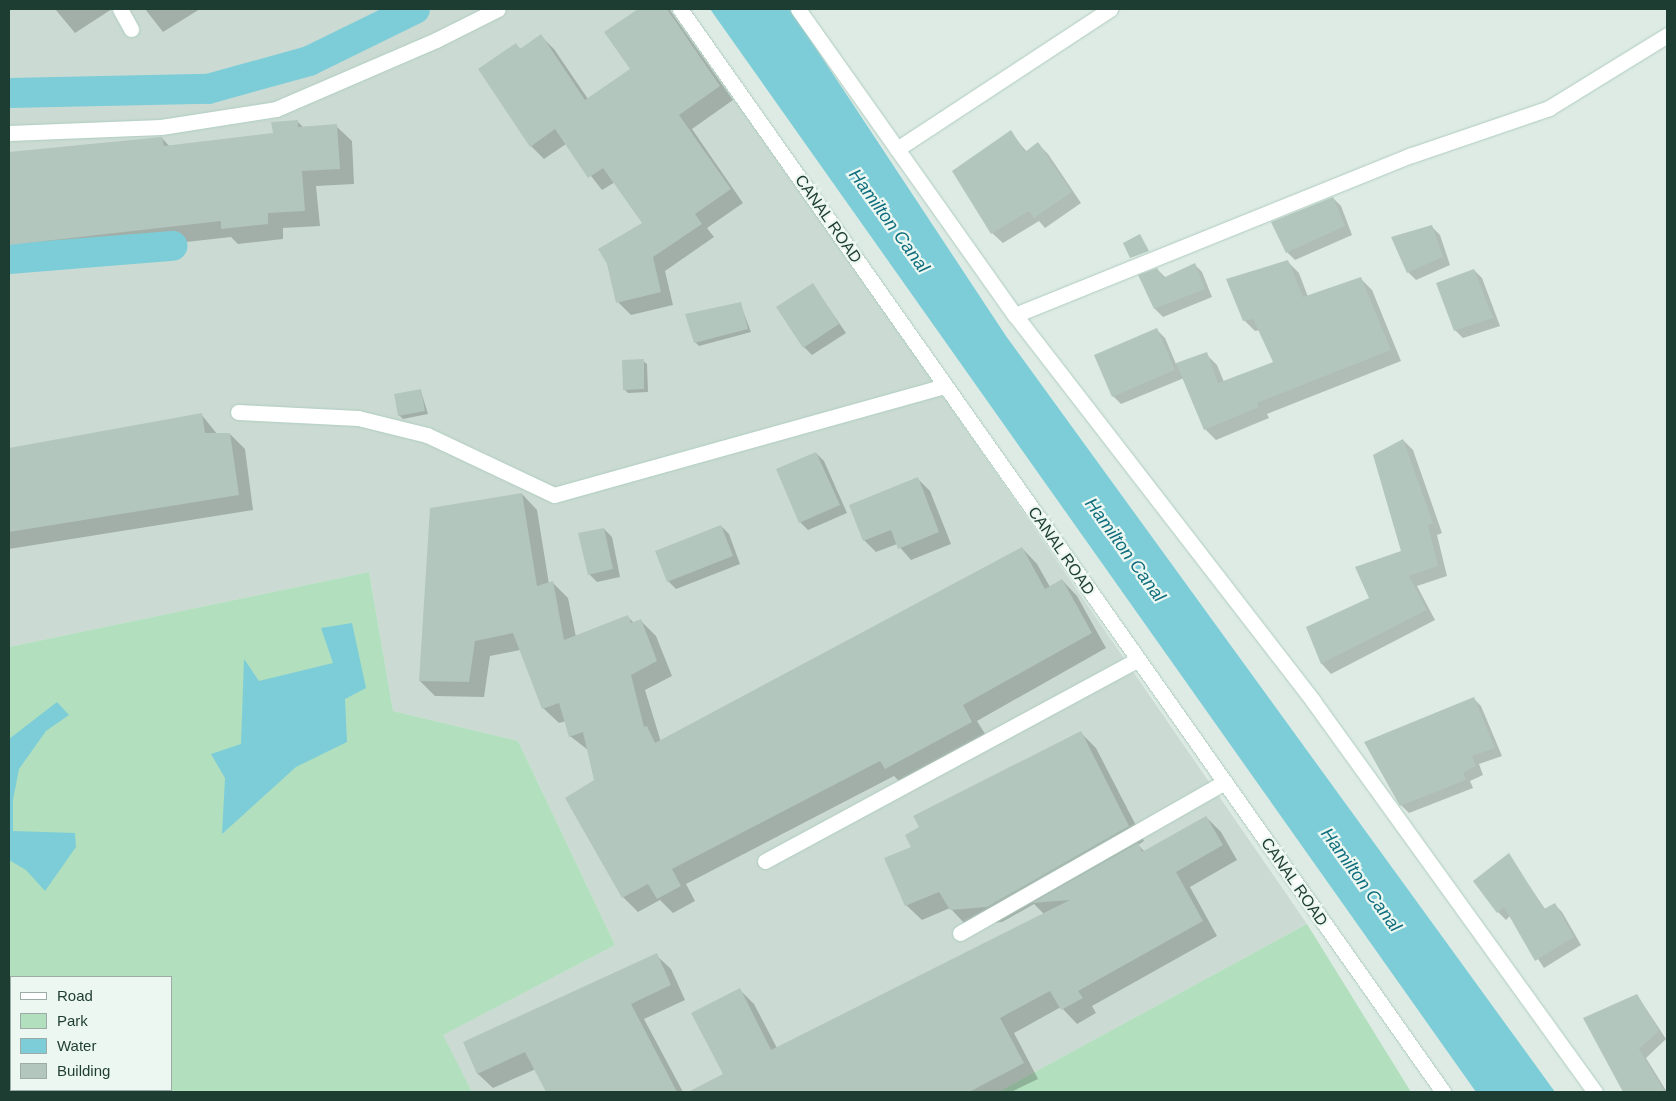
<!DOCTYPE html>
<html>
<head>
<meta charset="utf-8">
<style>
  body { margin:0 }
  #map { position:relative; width:1676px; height:1101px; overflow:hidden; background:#ddebe4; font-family:Arial,sans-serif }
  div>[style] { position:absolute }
  .built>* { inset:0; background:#cbdbd3 }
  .green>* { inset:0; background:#b2dfbd }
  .water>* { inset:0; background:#7dcdd8 }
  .shadow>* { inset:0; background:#0003 }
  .canal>* { height:30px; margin:-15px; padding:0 15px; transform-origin:15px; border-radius:15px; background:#7dcdd8 }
  .building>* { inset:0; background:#b2c6bd }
  .roads { filter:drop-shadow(0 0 1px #afccc0) drop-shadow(0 0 1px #afccc0) }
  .service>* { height:15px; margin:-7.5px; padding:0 7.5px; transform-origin:7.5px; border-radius:7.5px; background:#fff }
  .minor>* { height:15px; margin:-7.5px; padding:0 7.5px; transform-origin:7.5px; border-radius:7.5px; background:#fff }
  .secondary>* { height:15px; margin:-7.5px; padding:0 7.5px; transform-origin:7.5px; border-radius:7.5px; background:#fff }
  span { translate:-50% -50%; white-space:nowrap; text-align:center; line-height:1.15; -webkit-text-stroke:4.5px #edf7f2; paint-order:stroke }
  .street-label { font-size:16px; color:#1d3c32 }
  .water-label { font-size:18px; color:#106f7e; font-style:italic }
  .frame { position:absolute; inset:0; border:10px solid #1d3c32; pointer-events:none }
  .legend { position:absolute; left:10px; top:976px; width:162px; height:115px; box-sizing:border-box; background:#edf7f2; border:1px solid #9aaca5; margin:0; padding:6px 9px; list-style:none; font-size:15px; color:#1d3c32 }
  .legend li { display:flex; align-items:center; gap:10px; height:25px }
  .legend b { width:25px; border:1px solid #9aaca5 }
</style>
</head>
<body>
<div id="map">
  <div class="built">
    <i style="clip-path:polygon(9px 9px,671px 9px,782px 162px,1307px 924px,998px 1092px,472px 1092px,442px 1035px,615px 945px,518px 741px,393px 711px,369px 572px,9px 647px)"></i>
  </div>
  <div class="green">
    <i style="clip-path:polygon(evenodd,369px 572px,393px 711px,518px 741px,615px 945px,443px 1035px,472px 1092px,9px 1092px,9px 647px,369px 572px,11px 977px,171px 977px,171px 1090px,11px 1090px,11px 977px)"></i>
    <i style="clip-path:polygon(1307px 924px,1411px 1092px,998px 1092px)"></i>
  </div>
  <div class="water">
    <i style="clip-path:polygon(710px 9px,790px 9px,1006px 336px,1555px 1092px,1476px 1092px)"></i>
    <i style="clip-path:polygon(352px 623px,366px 688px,345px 699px,347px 742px,296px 767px,222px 834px,225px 778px,211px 754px,241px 744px,244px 659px,259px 681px,333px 663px,321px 628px)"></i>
    <i style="clip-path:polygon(57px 702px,69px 715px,46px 731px,19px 769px,13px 800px,13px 831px,75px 833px,76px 847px,45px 891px,26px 870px,9px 860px,9px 739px)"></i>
  </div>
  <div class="shadow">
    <i style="clip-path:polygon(55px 9px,112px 9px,75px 33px)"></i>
    <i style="clip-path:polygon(145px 9px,200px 9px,163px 32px)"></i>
    <i style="clip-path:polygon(640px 9px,669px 9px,733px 100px,692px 129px,743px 203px,707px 228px,714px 237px,665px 271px,673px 305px,631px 315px,618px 302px,644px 223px,615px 182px,602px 190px,566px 144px,544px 159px,531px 146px,516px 45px,521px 49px,541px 36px,554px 49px,588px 99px,631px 69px,606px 32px)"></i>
    <i style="clip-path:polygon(297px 121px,304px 128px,336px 126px,352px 141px,354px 184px,316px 186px,320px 226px,283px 228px,283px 239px,238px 244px,231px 237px,34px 259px,9px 255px,9px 154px,162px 138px,170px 147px,274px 134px)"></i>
    <i style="clip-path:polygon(1010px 132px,1027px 152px,1038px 144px,1048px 154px,1081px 203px,1045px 228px,1039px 221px,1003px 243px,992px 233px,954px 171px)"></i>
    <i style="clip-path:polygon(1333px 198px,1341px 206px,1352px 235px,1295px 260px,1287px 252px)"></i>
    <i style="clip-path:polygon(1432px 227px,1440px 235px,1450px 265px,1416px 280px,1408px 272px,1393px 238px)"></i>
    <i style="clip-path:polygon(1288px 262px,1299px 273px,1308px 297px,1361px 279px,1372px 290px,1401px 361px,1267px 414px,1269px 418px,1216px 440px,1205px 429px,1184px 378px,1121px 404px,1113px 396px,1157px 330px,1165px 338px,1176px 364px,1206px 354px,1217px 365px,1224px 382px,1275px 363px,1260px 330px,1255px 331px,1244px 320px)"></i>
    <i style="clip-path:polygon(1194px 264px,1202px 272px,1212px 297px,1163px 317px,1155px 309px,1140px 276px,1157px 269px,1166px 278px)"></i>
    <i style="clip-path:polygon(1474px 270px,1482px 278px,1500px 326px,1463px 338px,1455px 330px)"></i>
    <i style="clip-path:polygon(813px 285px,846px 333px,812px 355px,804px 347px)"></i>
    <i style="clip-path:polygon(740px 303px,751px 332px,699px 346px,695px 342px,687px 315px)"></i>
    <i style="clip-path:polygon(643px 361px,647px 364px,648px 392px,628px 393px,624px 389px)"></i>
    <i style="clip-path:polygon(421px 391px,428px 414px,403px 419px,399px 415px)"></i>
    <i style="clip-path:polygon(201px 414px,217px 434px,230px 434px,245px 449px,253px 510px,9px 549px,9px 449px)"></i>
    <i style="clip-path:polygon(1403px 440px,1413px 450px,1442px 533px,1437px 535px,1447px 576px,1417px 586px,1435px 620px,1331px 674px,1322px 664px,1308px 628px,1370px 599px,1403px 552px)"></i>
    <i style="clip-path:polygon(816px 453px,824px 461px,847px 513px,808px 530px,800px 522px)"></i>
    <i style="clip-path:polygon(918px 479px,930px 491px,951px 544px,911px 560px,897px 544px,876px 552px,864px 540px)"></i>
    <i style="clip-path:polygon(522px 494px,537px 510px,549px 584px,553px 583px,568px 598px,576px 637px,628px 617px,634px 623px,641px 621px,656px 636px,672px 676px,645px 690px,661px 742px,1022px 548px,1037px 564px,1050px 587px,1062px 580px,1077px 596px,1106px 648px,977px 721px,987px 737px,901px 783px,894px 776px,686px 884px,695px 901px,673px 913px,660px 900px,638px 912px,623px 897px,588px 750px,570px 736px,566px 721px,559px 723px,543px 708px,520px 650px,490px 656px,484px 697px,435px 696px,420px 681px)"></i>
    <i style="clip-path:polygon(721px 526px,729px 534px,740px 564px,676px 589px,668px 581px)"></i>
    <i style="clip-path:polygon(604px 529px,612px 537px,620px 577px,597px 582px,589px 574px)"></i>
    <i style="clip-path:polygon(1473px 698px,1481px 706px,1502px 756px,1479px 764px,1483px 775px,1470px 781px,1473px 788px,1409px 813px,1401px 805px)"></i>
    <i style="clip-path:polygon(1081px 733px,1096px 748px,1144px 841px,1138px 845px,1145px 852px,1206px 817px,1221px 832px,1237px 860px,1190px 887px,1217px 936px,1092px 1006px,1096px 1013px,1077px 1024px,1061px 1007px,1014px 1033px,1038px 1079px,1011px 1092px,691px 1092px,725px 1075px,739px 989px,754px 1004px,777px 1048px,1044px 914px,1034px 904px,1002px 922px,966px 925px,950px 908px,922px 920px,906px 905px,913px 847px)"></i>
    <i style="clip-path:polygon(1508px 855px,1545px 909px,1554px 904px,1562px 912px,1581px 945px,1544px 968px,1510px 916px,1506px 920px,1498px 912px)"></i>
    <i style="clip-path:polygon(656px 955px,671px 969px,685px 1000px,644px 1019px,683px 1092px,548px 1092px,536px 1069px,493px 1088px,478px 1074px,464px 1043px)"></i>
    <i style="clip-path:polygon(1637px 995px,1666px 1039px,1646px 1058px,1667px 1092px,1625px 1092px,1585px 1019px)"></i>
  </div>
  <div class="canal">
    <i style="left:9px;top:93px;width:199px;rotate:-1.2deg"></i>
    <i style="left:208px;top:89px;width:105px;rotate:-15.5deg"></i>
    <i style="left:309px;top:61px;width:118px;rotate:-26.1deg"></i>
    <i style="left:9px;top:259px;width:164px;rotate:-4.6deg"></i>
  </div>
  <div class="building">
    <i style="clip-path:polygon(638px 9px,667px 9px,720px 86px,679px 115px,731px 189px,695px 214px,702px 224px,653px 257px,661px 292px,616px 303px,607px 264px,598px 249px,642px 223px,603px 168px,588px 178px,555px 129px,530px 147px,478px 69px,516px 43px,520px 49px,541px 34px,585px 100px,630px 69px,604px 32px)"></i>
    <i style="clip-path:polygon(298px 120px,298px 127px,337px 124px,340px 169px,302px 171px,305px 211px,268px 213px,268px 224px,221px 229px,221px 221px,9px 245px,9px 152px,162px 137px,164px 146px,273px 133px,271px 122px)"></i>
    <i style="clip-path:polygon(1011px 130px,1025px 152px,1038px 142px,1072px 192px,1034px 218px,1029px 211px,991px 234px,952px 171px)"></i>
    <i style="clip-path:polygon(1333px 197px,1345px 226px,1286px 253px,1271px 222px)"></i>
    <i style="clip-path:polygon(1432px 225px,1443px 257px,1407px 273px,1391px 237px)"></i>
    <i style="clip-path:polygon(1140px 234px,1149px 251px,1130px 258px,1123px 243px)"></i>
    <i style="clip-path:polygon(1288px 260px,1303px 297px,1361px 277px,1391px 350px,1257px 403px,1259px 407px,1204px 430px,1176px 363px,1207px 352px,1218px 383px,1273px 362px,1253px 319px,1243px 321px,1226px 279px)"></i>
    <i style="clip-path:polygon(1195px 263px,1205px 289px,1154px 309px,1138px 275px,1157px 268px,1163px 278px)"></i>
    <i style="clip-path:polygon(1474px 269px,1493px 318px,1454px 331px,1436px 283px)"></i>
    <i style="clip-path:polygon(813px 283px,839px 324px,803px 348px,776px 307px)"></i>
    <i style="clip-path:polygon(741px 302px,748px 329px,694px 343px,685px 314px)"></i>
    <i style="clip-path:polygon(1157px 328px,1175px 370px,1112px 397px,1094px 355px)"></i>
    <i style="clip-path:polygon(644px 359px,644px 389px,623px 390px,622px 360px)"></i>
    <i style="clip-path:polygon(421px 389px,425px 411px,398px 416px,394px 394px)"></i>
    <i style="clip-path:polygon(202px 413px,205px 433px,230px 433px,239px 495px,9px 532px,9px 448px)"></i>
    <i style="clip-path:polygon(1403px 439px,1433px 523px,1428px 525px,1438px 566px,1409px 576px,1427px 610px,1321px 664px,1306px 627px,1369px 598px,1355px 567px,1401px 551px,1373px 455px)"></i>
    <i style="clip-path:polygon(816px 452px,840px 505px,799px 523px,776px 469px)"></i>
    <i style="clip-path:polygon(918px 477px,939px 532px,898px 549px,891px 530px,863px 541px,849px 505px)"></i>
    <i style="clip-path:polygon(522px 493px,537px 586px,553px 581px,564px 640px,628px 615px,631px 623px,641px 619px,657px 661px,631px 675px,644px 727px,647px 726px,655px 743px,1022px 547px,1045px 589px,1062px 579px,1092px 633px,963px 705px,972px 722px,885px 769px,880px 761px,672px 869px,681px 886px,657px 899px,648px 884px,622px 898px,565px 798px,594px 780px,583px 732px,569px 737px,559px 703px,542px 709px,513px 633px,475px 641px,469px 682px,419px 681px,430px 508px)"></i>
    <i style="clip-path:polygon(721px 525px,733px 556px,667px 582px,655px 551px)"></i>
    <i style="clip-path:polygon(604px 528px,613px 569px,588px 575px,578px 533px)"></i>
    <i style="clip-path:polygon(1474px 697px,1495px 748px,1472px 756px,1476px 766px,1463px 773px,1466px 780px,1400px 806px,1364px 742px)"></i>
    <i style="clip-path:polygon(1081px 731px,1129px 826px,987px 907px,950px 910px,939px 892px,905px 906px,884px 858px,911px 847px,905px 835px,919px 827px,913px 816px)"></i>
    <i style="clip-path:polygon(1206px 816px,1223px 845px,1176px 872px,1203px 921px,1078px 991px,1083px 998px,1061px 1010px,1050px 991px,1000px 1018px,1024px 1063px,969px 1092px,688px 1092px,723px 1074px,691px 1013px,740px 988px,771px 1050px,1070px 900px,1032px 903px,1138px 843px,1142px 852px)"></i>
    <i style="clip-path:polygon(1509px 853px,1544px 909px,1555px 903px,1574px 937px,1535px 961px,1504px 907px,1497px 913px,1473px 881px)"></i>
    <i style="clip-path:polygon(657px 953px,671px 985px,631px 1004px,677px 1092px,546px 1092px,525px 1052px,477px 1074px,463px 1042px)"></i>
    <i style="clip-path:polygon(1637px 994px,1659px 1031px,1639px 1049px,1665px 1092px,1623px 1092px,1583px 1018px)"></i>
  </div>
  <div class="roads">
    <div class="service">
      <i style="left:120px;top:9px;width:23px;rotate:61deg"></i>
      <i style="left:9px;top:133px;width:152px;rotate:-2.3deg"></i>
      <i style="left:161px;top:127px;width:116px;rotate:-8.9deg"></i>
      <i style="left:276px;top:109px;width:174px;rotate:-23.3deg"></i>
      <i style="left:436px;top:40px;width:69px;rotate:-26.6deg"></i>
      <i style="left:238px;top:412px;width:120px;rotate:2.9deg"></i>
      <i style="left:358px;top:418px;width:71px;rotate:13.8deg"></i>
      <i style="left:427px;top:435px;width:140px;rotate:25.3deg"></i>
      <i style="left:554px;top:495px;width:406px;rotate:-15.6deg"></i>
      <i style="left:765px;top:861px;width:424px;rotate:-28.4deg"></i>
      <i style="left:960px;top:933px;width:305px;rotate:-29.7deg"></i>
    </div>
    <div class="minor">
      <i style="left:798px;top:9px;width:375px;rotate:54.7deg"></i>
      <i style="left:1015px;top:315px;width:488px;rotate:52.3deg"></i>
      <i style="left:1313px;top:701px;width:482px;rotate:54.2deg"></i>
      <i style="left:897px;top:149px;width:255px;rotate:-33.3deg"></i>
      <i style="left:1015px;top:315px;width:428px;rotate:-22deg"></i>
      <i style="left:1412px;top:155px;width:145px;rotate:-18.9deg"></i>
      <i style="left:1549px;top:108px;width:139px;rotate:-31.7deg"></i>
    </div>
    <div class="secondary">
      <i style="left:680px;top:9px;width:1325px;rotate:54.83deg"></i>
    </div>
  </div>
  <div class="street-label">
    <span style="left:828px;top:219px;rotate:55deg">CANAL ROAD</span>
    <span style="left:1061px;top:551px;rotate:55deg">CANAL ROAD</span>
    <span style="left:1294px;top:882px;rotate:55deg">CANAL ROAD</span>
  </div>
  <div class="water-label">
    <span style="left:889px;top:221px;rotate:54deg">Hamilton Canal</span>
    <span style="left:1125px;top:550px;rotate:54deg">Hamilton Canal</span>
    <span style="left:1361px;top:880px;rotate:54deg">Hamilton Canal</span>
  </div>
  <div class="frame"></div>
  <ul class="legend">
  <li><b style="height:6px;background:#fff"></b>Road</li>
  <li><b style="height:14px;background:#b2dfbd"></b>Park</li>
  <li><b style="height:14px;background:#7dcdd8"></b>Water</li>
  <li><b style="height:14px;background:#b2c6bd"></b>Building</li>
  </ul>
</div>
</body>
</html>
